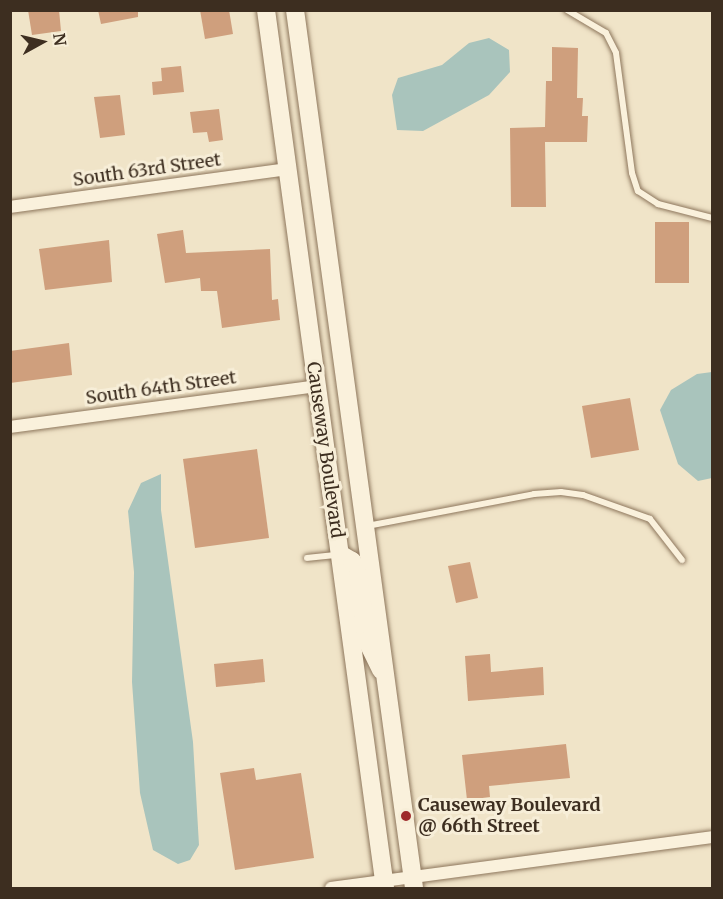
<!DOCTYPE html>
<html>
<head>
<meta charset="utf-8">
<style>
  body { margin:0 }
  #map { position:relative; width:723px; height:899px; overflow:hidden; background:#f0e4c8; font-family:Merriweather,serif }
  div>[style] { position:absolute }
  .water>* { inset:0; background:#a9c4bc }
  .building>* { inset:0; background:#cf9f7d }
  .roads { filter:drop-shadow(0 0 2px #8d765c) drop-shadow(0 0 2px #8d765c) }
  .lane>* { height:6px; margin:-3px; padding:0 3px; transform-origin:3px; border-radius:3px; background:#faf1dc }
  .street>* { height:12px; margin:-6px; padding:0 6px; transform-origin:6px; border-radius:6px; background:#faf1dc }
  .secondary>* { height:18px; margin:-9px; padding:0 9px; transform-origin:9px; border-radius:9px; background:#faf1dc }
  .dots>* { width:16px; height:16px; translate:-50% -50%; box-sizing:border-box; border:3px solid #f7eed8; border-radius:50% }
  span { translate:-50% -50%; white-space:nowrap; text-align:center; line-height:1.15; -webkit-text-stroke:6px #f7eed8; paint-order:stroke }
  .street-label { font-size:18px; color:#3d2e20 }
  .poi-label { font-size:18px; color:#3d2e20; font-weight:700 }
  .left { translate:0 -50%; text-align:left }
  .frame { position:absolute; inset:0; border:12px solid #3d2e20; pointer-events:none }
  .north { position:absolute; left:12px; top:12px; width:60px; height:60px; -webkit-text-stroke:4px #f7eed8; paint-order:stroke; rotate:82deg; font-size:16px; font-weight:700; line-height:24px; text-align:center; color:#3d2e20 }
  .north::after { content:''; display:block; margin:auto; width:21px; height:27px; background:#3d2e20; clip-path:polygon(50% 0,100% 100%,50% 72%,0 100%) }
</style>
</head>
<body>
<div id="map">
  <div class="water">
    <i style="clip-path:polygon(489px 38px,509px 50px,510px 72px,489px 95px,423px 131px,397px 130px,392px 95px,398px 78px,442px 65px,469px 43px)"></i>
    <i style="clip-path:polygon(712px 372px,712px 478px,698px 481px,678px 464px,660px 410px,671px 390px,697px 374px)"></i>
    <i style="clip-path:polygon(161px 474px,161px 510px,193px 742px,199px 845px,190px 860px,178px 864px,153px 850px,140px 793px,132px 682px,134px 572px,128px 511px,141px 483px)"></i>
  </div>
  <div class="building">
    <i style="clip-path:polygon(28px 10px,59px 10px,61px 31px,32px 35px)"></i>
    <i style="clip-path:polygon(98px 10px,138px 10px,138px 17px,101px 24px)"></i>
    <i style="clip-path:polygon(200px 10px,229px 10px,233px 34px,205px 39px)"></i>
    <i style="clip-path:polygon(552px 47px,578px 48px,577px 98px,583px 98px,582px 116px,588px 116px,587px 142px,545px 142px,546px 207px,511px 207px,510px 128px,545px 127px,546px 81px,552px 81px)"></i>
    <i style="clip-path:polygon(181px 66px,184px 92px,153px 95px,152px 82px,162px 81px,161px 68px)"></i>
    <i style="clip-path:polygon(120px 95px,125px 135px,100px 138px,94px 97px)"></i>
    <i style="clip-path:polygon(219px 109px,223px 140px,209px 142px,207px 132px,193px 133px,190px 112px)"></i>
    <i style="clip-path:polygon(655px 222px,689px 222px,689px 283px,655px 283px)"></i>
    <i style="clip-path:polygon(183px 230px,186px 253px,270px 249px,272px 300px,278px 299px,280px 320px,222px 328px,217px 291px,201px 291px,200px 278px,165px 283px,157px 234px)"></i>
    <i style="clip-path:polygon(109px 240px,112px 282px,45px 290px,39px 249px)"></i>
    <i style="clip-path:polygon(69px 343px,72px 375px,10px 383px,10px 351px)"></i>
    <i style="clip-path:polygon(630px 398px,639px 450px,591px 458px,582px 406px)"></i>
    <i style="clip-path:polygon(257px 449px,269px 538px,195px 548px,183px 459px)"></i>
    <i style="clip-path:polygon(470px 562px,478px 598px,456px 603px,448px 566px)"></i>
    <i style="clip-path:polygon(490px 654px,491px 672px,543px 667px,544px 695px,468px 701px,465px 656px)"></i>
    <i style="clip-path:polygon(263px 659px,265px 682px,216px 687px,214px 664px)"></i>
    <i style="clip-path:polygon(566px 744px,570px 778px,489px 786px,490px 797px,467px 800px,462px 755px)"></i>
    <i style="clip-path:polygon(254px 768px,256px 780px,301px 773px,314px 858px,235px 870px,220px 773px)"></i>
  </div>
  <div class="roads">
    <div class="lane">
      <i style="left:567px;top:10px;width:45px;rotate:30.5deg"></i>
      <i style="left:606px;top:33px;width:22px;rotate:63deg"></i>
      <i style="left:616px;top:53px;width:121px;rotate:82.4deg"></i>
      <i style="left:632px;top:173px;width:19px;rotate:72deg"></i>
      <i style="left:638px;top:191px;width:24px;rotate:33deg"></i>
      <i style="left:658px;top:204px;width:56px;rotate:14.5deg"></i>
      <i style="left:367px;top:526px;width:170px;rotate:-10.8deg"></i>
      <i style="left:534px;top:494px;width:27px;rotate:-4deg"></i>
      <i style="left:561px;top:492px;width:22px;rotate:8deg"></i>
      <i style="left:583px;top:495px;width:71px;rotate:19.7deg"></i>
      <i style="left:650px;top:519px;width:52px;rotate:52deg"></i>
      <i style="left:307px;top:558px;width:30px;rotate:-6deg"></i>
    </div>
    <div class="street">
      <i style="left:10px;top:207px;width:280px;rotate:-7.8deg"></i>
      <i style="left:10px;top:427px;width:309px;rotate:-7.6deg"></i>
      <i style="left:331px;top:888px;width:384px;rotate:-7.6deg"></i>
    </div>
    <div class="secondary">
      <i style="left:266px;top:10px;width:886px;rotate:82.28deg"></i>
      <i style="left:295px;top:10px;width:886px;rotate:82.28deg"></i>
      <i style="left:340px;top:554px;width:14px;rotate:30deg"></i>
      <i style="left:352px;top:561px;width:14px;rotate:65deg"></i>
      <i style="left:358px;top:574px;width:68px;rotate:82.3deg"></i>
      <i style="left:367px;top:641px;width:32px;rotate:64deg"></i>
    </div>
  </div>
  <div class="dots">
    <i style="left:406px;top:816px;background:#9e2a2b"></i>
  </div>
  <div class="street-label">
    <span style="left:147px;top:170px;rotate:-8deg">South 63rd Street</span>
    <span style="left:161px;top:388px;rotate:-8deg">South 64th Street</span>
    <span style="left:325px;top:450px;rotate:82deg">Causeway Boulevard</span>
  </div>
  <div class="poi-label">
    <span class="left" style="left:418px;top:816px">Causeway Boulevard<br>@ 66th Street</span>
  </div>
  <div class="frame"></div>
  <div class="north">N</div>
</div>
</body>
</html>
